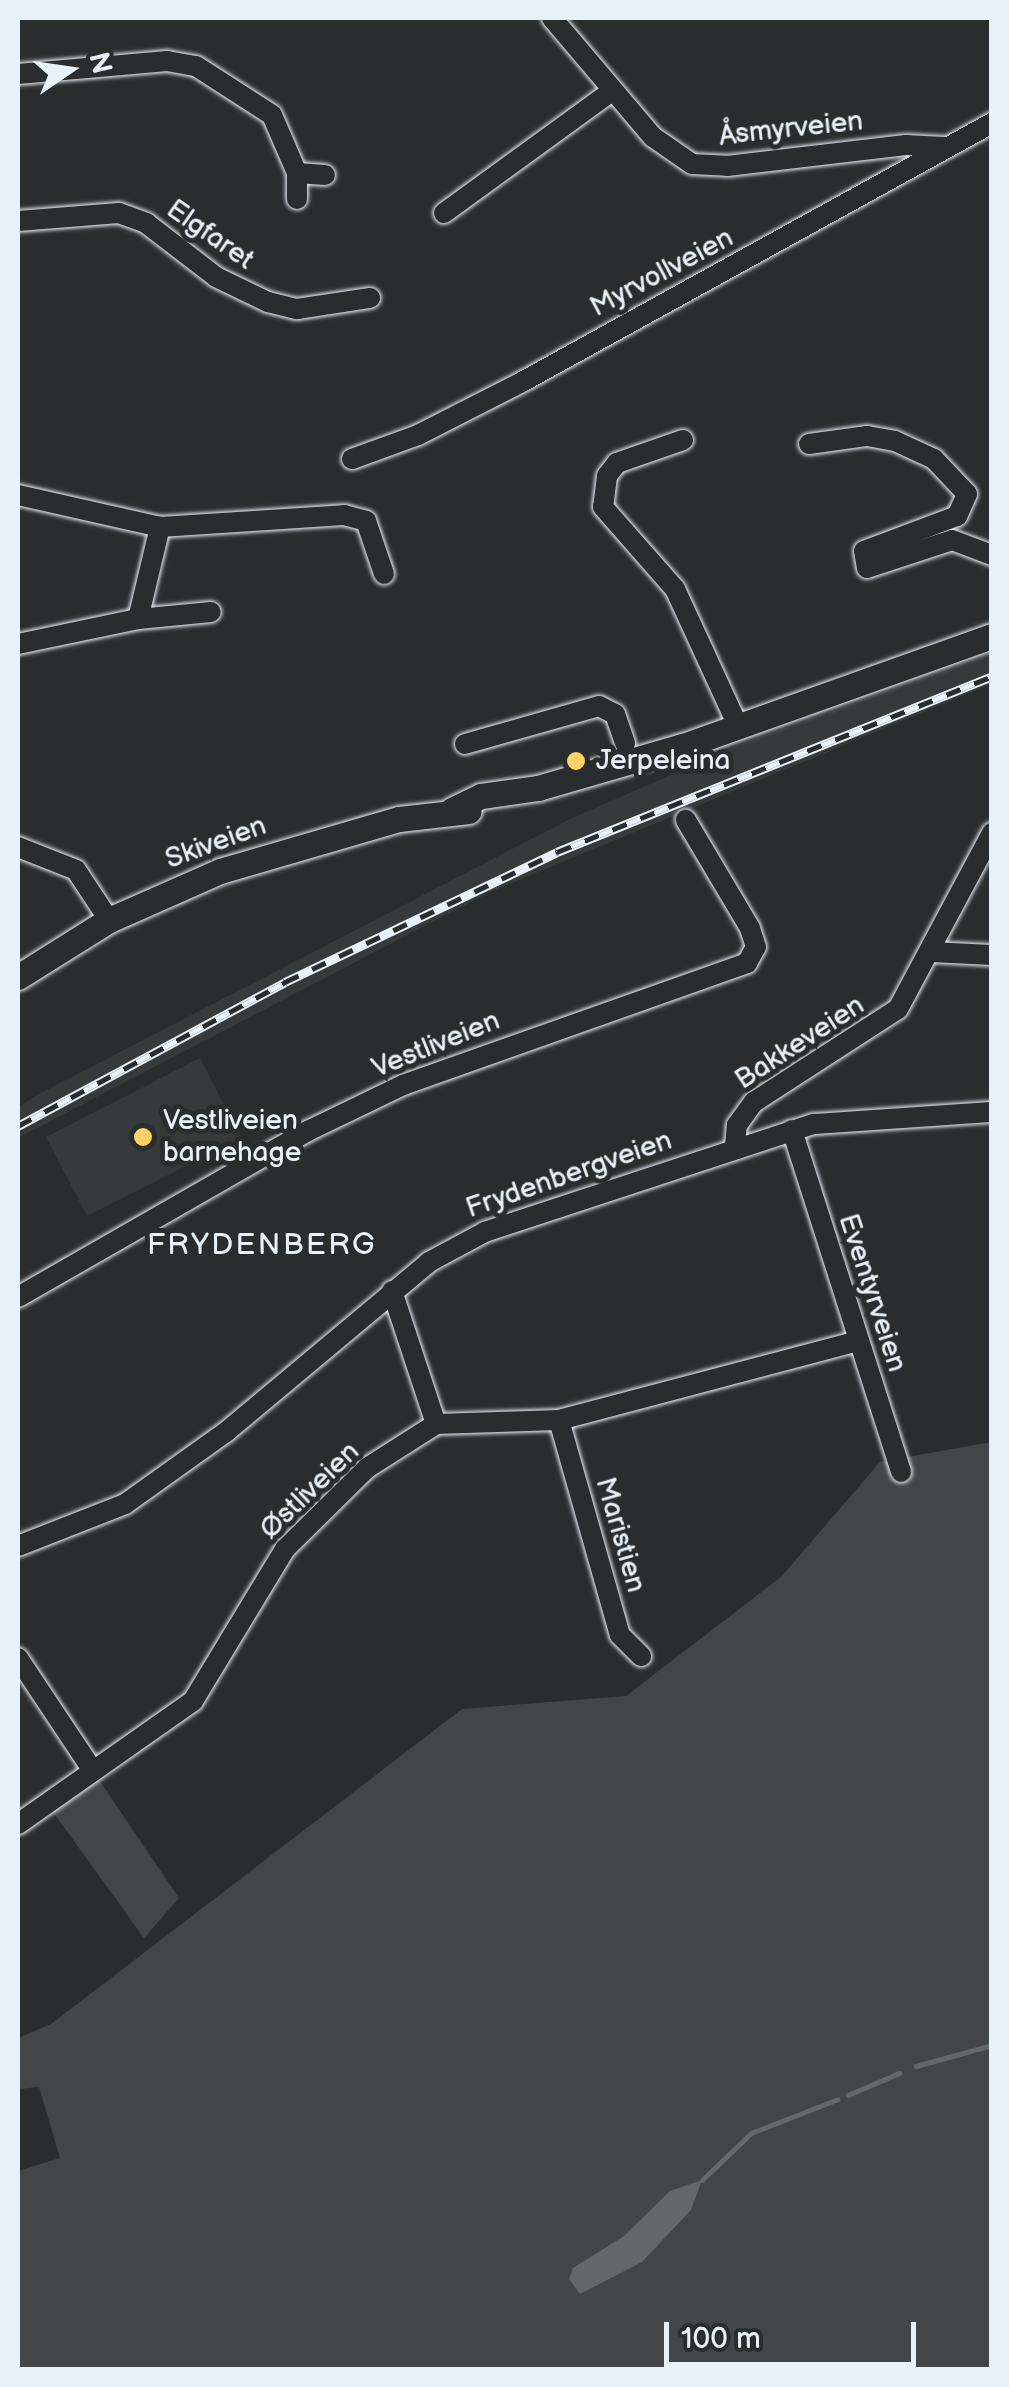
<!DOCTYPE html>
<html>
<head>
<meta charset="utf-8">
<style>
  body { margin:0 }
  #map { position:relative; width:1009px; height:2387px; overflow:hidden; background:#2a2d2e; font-family:"Balsamiq Sans",sans-serif }
  div>[style] { position:absolute }
  .built>* { inset:0; background:#363a3b }
  .green>* { inset:0; background:#424648 }
  .water>* { inset:0; background:#63686b }
  .stream>* { height:5px; margin:-2.5px; padding:0 2.5px; transform-origin:2.5px; border-radius:2.5px; background:#63686b }
  .roads { filter:drop-shadow(0 0 2px #e8f1f8) drop-shadow(0 0 2px #e8f1f8) }
  .minor>* { height:20px; margin:-10px; padding:0 10px; transform-origin:10px; border-radius:10px; background:#2a2d2e }
  .major>* { height:25px; margin:-12.5px; padding:0 12.5px; transform-origin:12.5px; border-radius:12.5px; background:#2a2d2e }
  .rail>* { height:9px; margin-top:-4.5px; transform-origin:0; background:repeating-linear-gradient(90deg,#2a2d2e 0 15px,#e8f1f8 0 30px); box-sizing:border-box; border-block:2px solid #e8f1f8 }
  .dots>* { width:28px; height:28px; translate:-50% -50%; box-sizing:border-box; border:5px solid #2a2d2e; border-radius:50% }
  span { translate:-50% -50%; white-space:nowrap; text-align:center; line-height:1.15; -webkit-text-stroke:10px #2a2d2e; paint-order:stroke }
  .street-label { font-size:28px; color:#e8f1f8 }
  .poi-label { font-size:28px; color:#e8f1f8 }
  .left { translate:0 -50%; text-align:left }
  .neighbourhood-label { font-size:30px; color:#e8f1f8; letter-spacing:2.5px }
  .frame { position:absolute; inset:0; border:20px solid #e8f1f8; pointer-events:none }
  .north { position:absolute; left:20px; top:20px; width:100px; height:100px; -webkit-text-stroke:8px #2a2d2e; paint-order:stroke; rotate:77deg; font-size:28px; font-weight:700; line-height:40px; text-align:center; color:#e8f1f8 }
  .north::after { content:''; display:block; margin:auto; width:35px; height:45px; background:#e8f1f8; clip-path:polygon(50% 0,100% 100%,50% 72%,0 100%) }
  .scale { position:absolute; left:664px; top:2322px; width:252px; height:45px; box-sizing:border-box; border:5px solid #e8f1f8; border-top:0; padding-left:12px; font-size:30px; line-height:35px; white-space:nowrap; color:#e8f1f8; -webkit-text-stroke:8px #2a2d2e; paint-order:stroke }
</style>
</head>
<body>
<div id="map">
  <div class="built">
    <i style="clip-path:polygon(991px 653px,991px 684px,488px 893px,18px 1138px,18px 1107px,37px 1095px,570px 819px,744px 743px)"></i>
    <i style="clip-path:polygon(200px 1058px,241px 1138px,87px 1216px,46px 1137px)"></i>
  </div>
  <div class="green">
    <i style="clip-path:polygon(991px 1442px,991px 2369px,18px 2369px,18px 2171px,60px 2158px,39px 2087px,18px 2089px,18px 2038px,51px 2024px,462px 1709px,626px 1696px,781px 1577px,880px 1462px)"></i>
    <i style="clip-path:polygon(93px 1771px,179px 1898px,144px 1938px,48px 1805px)"></i>
  </div>
  <div class="water">
    <i style="clip-path:polygon(702px 2180px,691px 2210px,642px 2262px,580px 2294px,569px 2279px,573px 2268px,624px 2236px,670px 2191px)"></i>
  </div>
  <div class="stream">
    <i style="left:916px;top:2066px;width:79px;rotate:-15.4deg"></i>
    <i style="left:848px;top:2095px;width:56px;rotate:-23.3deg"></i>
    <i style="left:702px;top:2180px;width:68px;rotate:-43.8deg"></i>
    <i style="left:751px;top:2133px;width:93px;rotate:-21.3deg"></i>
  </div>
  <div class="roads">
    <div class="minor">
      <i style="left:552px;top:18px;width:156px;rotate:49.7deg"></i>
      <i style="left:653px;top:137px;width:47px;rotate:34.7deg"></i>
      <i style="left:692px;top:164px;width:35px;rotate:3deg"></i>
      <i style="left:727px;top:166px;width:180px;rotate:-6.7deg"></i>
      <i style="left:906px;top:145px;width:38px;rotate:3deg"></i>
      <i style="left:18px;top:74px;width:150px;rotate:-5deg"></i>
      <i style="left:167px;top:61px;width:29px;rotate:10deg"></i>
      <i style="left:196px;top:66px;width:90px;rotate:32.8deg"></i>
      <i style="left:272px;top:115px;width:63px;rotate:66.7deg"></i>
      <i style="left:297px;top:173px;width:26px;rotate:90deg"></i>
      <i style="left:297px;top:173px;width:28px;rotate:4deg"></i>
      <i style="left:444px;top:213px;width:208px;rotate:-36deg"></i>
      <i style="left:18px;top:221px;width:101px;rotate:-4.5deg"></i>
      <i style="left:119px;top:213px;width:29px;rotate:20deg"></i>
      <i style="left:146px;top:223px;width:88px;rotate:37.6deg"></i>
      <i style="left:216px;top:277px;width:58px;rotate:25.7deg"></i>
      <i style="left:268px;top:302px;width:30px;rotate:14deg"></i>
      <i style="left:297px;top:309px;width:74px;rotate:-8.6deg"></i>
      <i style="left:683px;top:440px;width:70px;rotate:160.8deg"></i>
      <i style="left:617px;top:463px;width:16px;rotate:128deg"></i>
      <i style="left:607px;top:476px;width:31px;rotate:97deg"></i>
      <i style="left:603px;top:507px;width:109px;rotate:48.7deg"></i>
      <i style="left:675px;top:589px;width:153px;rotate:65.3deg"></i>
      <i style="left:809px;top:444px;width:59px;rotate:-7.9deg"></i>
      <i style="left:867px;top:436px;width:28px;rotate:10deg"></i>
      <i style="left:895px;top:441px;width:43px;rotate:24.8deg"></i>
      <i style="left:934px;top:459px;width:48px;rotate:46.7deg"></i>
      <i style="left:967px;top:494px;width:24px;rotate:114deg"></i>
      <i style="left:957px;top:516px;width:99px;rotate:159.4deg"></i>
      <i style="left:864px;top:551px;width:17px;rotate:80deg"></i>
      <i style="left:867px;top:568px;width:89px;rotate:-18.2deg"></i>
      <i style="left:952px;top:540px;width:43px;rotate:20.6deg"></i>
      <i style="left:352px;top:459px;width:70px;rotate:-20deg"></i>
      <i style="left:418px;top:435px;width:117px;rotate:-27deg"></i>
      <i style="left:522px;top:382px;width:537px;rotate:-28.86deg"></i>
      <i style="left:18px;top:495px;width:146px;rotate:12.7deg"></i>
      <i style="left:160px;top:527px;width:184px;rotate:-3.7deg"></i>
      <i style="left:344px;top:515px;width:23px;rotate:15deg"></i>
      <i style="left:366px;top:521px;width:56px;rotate:71.2deg"></i>
      <i style="left:138px;top:619px;width:95px;rotate:-76.6deg"></i>
      <i style="left:18px;top:644px;width:123px;rotate:-11.8deg"></i>
      <i style="left:138px;top:619px;width:73px;rotate:-5.5deg"></i>
      <i style="left:465px;top:744px;width:139px;rotate:-15.8deg"></i>
      <i style="left:599px;top:706px;width:18px;rotate:27deg"></i>
      <i style="left:615px;top:714px;width:31px;rotate:71deg"></i>
      <i style="left:18px;top:847px;width:62px;rotate:21.6deg"></i>
      <i style="left:76px;top:870px;width:60px;rotate:56.6deg"></i>
      <i style="left:931px;top:952px;width:61px;rotate:2.8deg"></i>
      <i style="left:792px;top:1130px;width:359px;rotate:72.3deg"></i>
      <i style="left:735px;top:1146px;width:21px;rotate:-85deg"></i>
      <i style="left:737px;top:1125px;width:29px;rotate:-54deg"></i>
      <i style="left:754px;top:1102px;width:171px;rotate:-32.9deg"></i>
      <i style="left:898px;top:1009px;width:200px;rotate:-61.9deg"></i>
      <i style="left:392px;top:1291px;width:140px;rotate:71.7deg"></i>
      <i style="left:18px;top:1297px;width:334px;rotate:-29.8deg"></i>
      <i style="left:308px;top:1131px;width:106px;rotate:-25.8deg"></i>
      <i style="left:403px;top:1085px;width:365px;rotate:-19.5deg"></i>
      <i style="left:747px;top:963px;width:18px;rotate:-61deg"></i>
      <i style="left:756px;top:947px;width:20px;rotate:-108deg"></i>
      <i style="left:750px;top:928px;width:126px;rotate:-120.7deg"></i>
      <i style="left:559px;top:1420px;width:223px;rotate:74.2deg"></i>
      <i style="left:620px;top:1635px;width:30px;rotate:45deg"></i>
      <i style="left:18px;top:1546px;width:115px;rotate:-21.4deg"></i>
      <i style="left:125px;top:1504px;width:124px;rotate:-35.5deg"></i>
      <i style="left:226px;top:1432px;width:265px;rotate:-39.9deg"></i>
      <i style="left:429px;top:1262px;width:64px;rotate:-28.2deg"></i>
      <i style="left:485px;top:1232px;width:346px;rotate:-18.2deg"></i>
      <i style="left:814px;top:1124px;width:178px;rotate:-3.9deg"></i>
      <i style="left:18px;top:1658px;width:136px;rotate:56.4deg"></i>
      <i style="left:18px;top:1824px;width:214px;rotate:-35.1deg"></i>
      <i style="left:193px;top:1701px;width:178px;rotate:-58.8deg"></i>
      <i style="left:285px;top:1549px;width:115px;rotate:-44.6deg"></i>
      <i style="left:367px;top:1468px;width:82px;rotate:-32.5deg"></i>
      <i style="left:436px;top:1424px;width:123px;rotate:-1.9deg"></i>
      <i style="left:559px;top:1420px;width:309px;rotate:-14.8deg"></i>
    </div>
    <div class="major">
      <i style="left:452px;top:810px;width:32px;rotate:-26deg"></i>
      <i style="left:481px;top:796px;width:58px;rotate:-8deg"></i>
      <i style="left:538px;top:788px;width:151px;rotate:-16.2deg"></i>
      <i style="left:683px;top:746px;width:328px;rotate:-19.6deg"></i>
      <i style="left:18px;top:977px;width:107px;rotate:-32.1deg"></i>
      <i style="left:109px;top:920px;width:121px;rotate:-23.8deg"></i>
      <i style="left:220px;top:871px;width:186px;rotate:-16.2deg"></i>
      <i style="left:399px;top:819px;width:70px;rotate:-6.5deg"></i>
    </div>
  </div>
  <div class="rail">
    <i style="left:18px;top:1126px;width:303px;rotate:-28.3deg"></i>
    <i style="left:285px;top:982px;width:301px;rotate:-25.5deg"></i>
    <i style="left:557px;top:852px;width:469px;rotate:-22deg"></i>
  </div>
  <div class="dots">
    <i style="left:576px;top:761px;background:#ffd166"></i>
    <i style="left:143px;top:1137px;background:#ffd166"></i>
  </div>
  <div class="street-label">
    <span style="left:791px;top:129px;rotate:-6deg">Åsmyrveien</span>
    <span style="left:210px;top:235px;rotate:35deg">Elgfaret</span>
    <span style="left:662px;top:273px;rotate:-28deg">Myrvollveien</span>
    <span style="left:216px;top:843px;rotate:-20deg">Skiveien</span>
    <span style="left:800px;top:1043px;rotate:-33deg">Bakkeveien</span>
    <span style="left:436px;top:1045px;rotate:-22deg">Vestliveien</span>
    <span style="left:569px;top:1175px;rotate:-19deg">Frydenbergveien</span>
    <span style="left:872px;top:1293px;rotate:72deg">Eventyrveien</span>
    <span style="left:310px;top:1491px;rotate:-44deg">Østliveien</span>
    <span style="left:620px;top:1535px;rotate:74deg">Maristien</span>
  </div>
  <div class="poi-label">
    <span class="left" style="left:596px;top:761px">Jerpeleina</span>
    <span class="left" style="left:163px;top:1137px">Vestliveien<br>barnehage</span>
  </div>
  <div class="neighbourhood-label">
    <span style="left:262px;top:1245px">FRYDENBERG</span>
  </div>
  <div class="frame"></div>
  <div class="north">N</div>
  <div class="scale">100 m</div>
</div>
</body>
</html>
